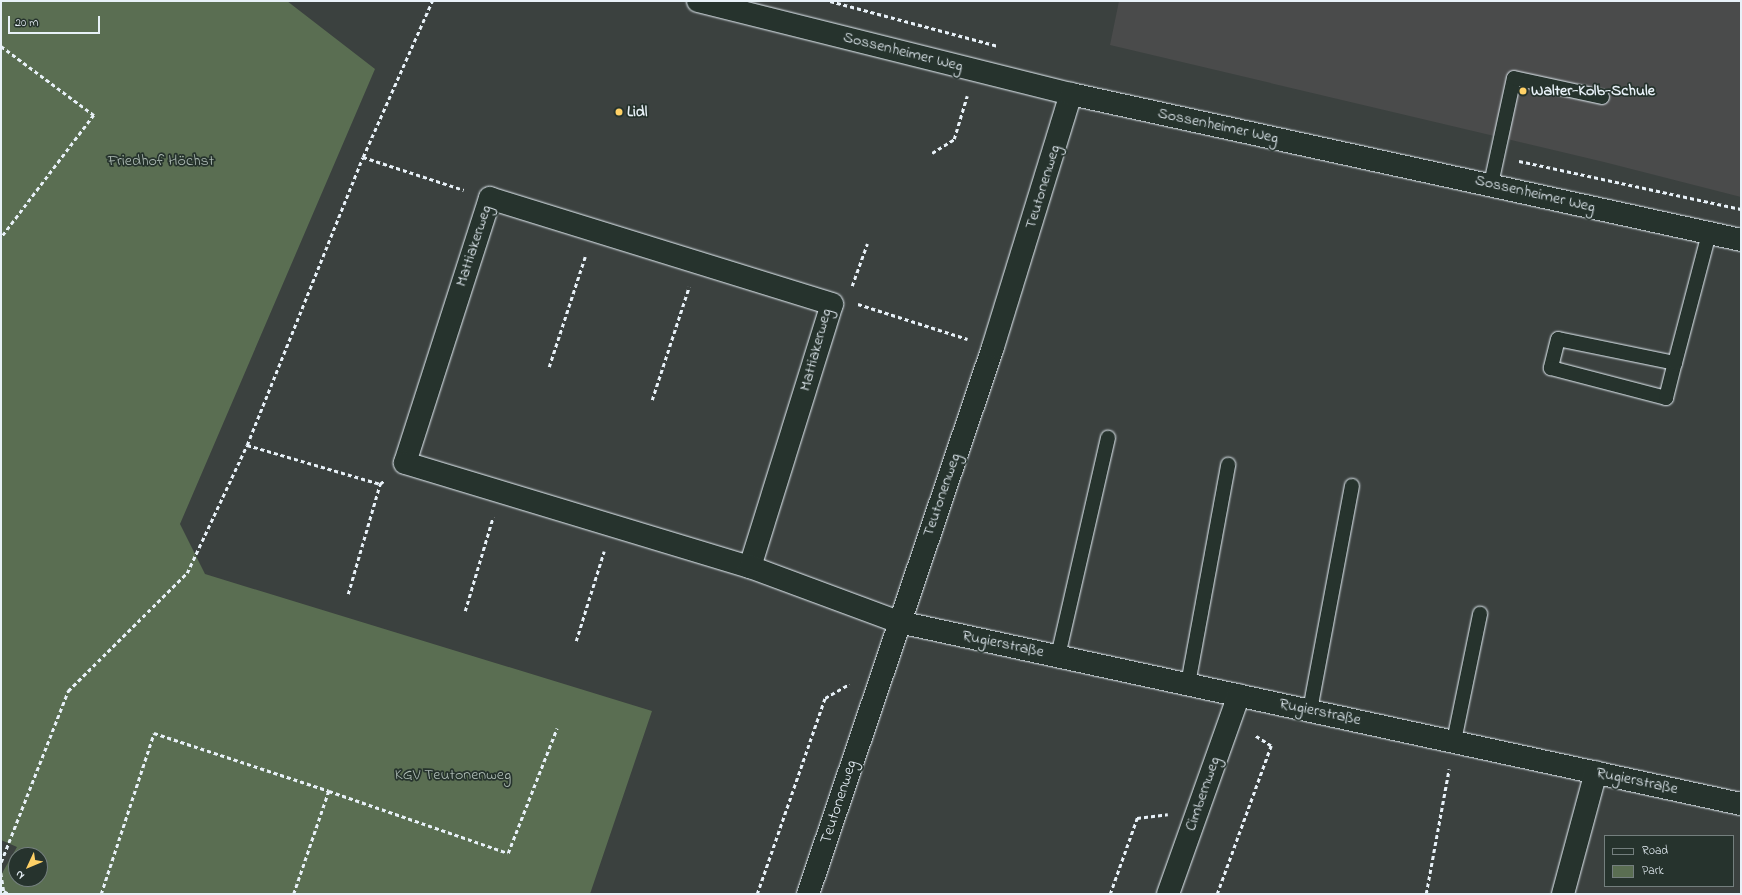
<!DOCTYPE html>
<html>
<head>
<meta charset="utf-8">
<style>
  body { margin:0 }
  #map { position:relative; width:1742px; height:895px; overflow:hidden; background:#3b413f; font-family:"Indie Flower",sans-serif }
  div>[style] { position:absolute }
  .built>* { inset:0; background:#4a4b4b }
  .green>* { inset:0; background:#5a6e52 }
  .path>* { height:2.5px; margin-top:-1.25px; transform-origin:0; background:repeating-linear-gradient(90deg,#e8f1f8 0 4px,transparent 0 7px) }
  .roads { filter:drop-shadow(0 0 1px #e8f1f8) drop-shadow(0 0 1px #e8f1f8) }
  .lane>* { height:14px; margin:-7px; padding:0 7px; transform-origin:7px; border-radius:7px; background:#26332d }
  .street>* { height:22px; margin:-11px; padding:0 11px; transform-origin:11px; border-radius:11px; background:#26332d }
  .secondary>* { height:22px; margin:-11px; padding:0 11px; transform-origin:11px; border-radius:11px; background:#26332d }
  .dots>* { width:11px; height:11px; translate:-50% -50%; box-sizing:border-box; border:2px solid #26332d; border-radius:50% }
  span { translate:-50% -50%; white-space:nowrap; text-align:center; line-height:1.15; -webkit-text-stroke:3.5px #26332d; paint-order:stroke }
  .street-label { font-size:16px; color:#e8f1f8 }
  .poi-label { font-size:16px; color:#e8f1f8; font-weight:700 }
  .left { translate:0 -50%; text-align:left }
  .park-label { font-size:16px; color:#afbdb6 }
  .frame { position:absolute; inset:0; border:2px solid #e8f1f8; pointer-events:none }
  .legend { position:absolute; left:1604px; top:835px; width:130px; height:52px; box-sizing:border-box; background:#26332d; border:1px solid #747f7e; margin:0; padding:5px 7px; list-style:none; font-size:12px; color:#e8f1f8 }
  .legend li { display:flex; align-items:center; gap:8px; height:20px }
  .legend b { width:20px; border:1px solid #747f7e }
  .north { position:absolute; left:8px; top:847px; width:40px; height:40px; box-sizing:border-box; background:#26332d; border:1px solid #747f7e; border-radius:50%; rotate:226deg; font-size:11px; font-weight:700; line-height:16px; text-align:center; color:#e8f1f8 }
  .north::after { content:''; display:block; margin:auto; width:14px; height:18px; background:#ffd166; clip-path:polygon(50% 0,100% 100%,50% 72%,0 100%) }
  .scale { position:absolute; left:8px; top:16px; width:92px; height:18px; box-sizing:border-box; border:2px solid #e8f1f8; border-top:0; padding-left:5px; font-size:12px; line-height:14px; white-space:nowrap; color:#e8f1f8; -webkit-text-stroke:3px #26332d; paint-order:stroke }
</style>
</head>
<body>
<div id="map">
  <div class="built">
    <i style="clip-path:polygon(1119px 1px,1741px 1px,1741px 197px,1604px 162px,1110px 45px)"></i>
  </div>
  <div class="green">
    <i style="clip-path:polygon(evenodd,1px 1px,287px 1px,375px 69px,180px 524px,205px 574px,652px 711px,590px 894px,1px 894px,1px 875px,17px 847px,1px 840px,1px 1px,16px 855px,40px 855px,40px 879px,16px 879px,16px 855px)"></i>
  </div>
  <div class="path">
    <i style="left:830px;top:1px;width:174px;rotate:15deg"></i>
    <i style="left:1px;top:46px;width:116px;rotate:36.6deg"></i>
    <i style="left:94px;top:115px;width:154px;rotate:127.1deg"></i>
    <i style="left:932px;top:153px;width:26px;rotate:-32deg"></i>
    <i style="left:954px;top:139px;width:45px;rotate:-73.2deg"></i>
    <i style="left:363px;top:157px;width:106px;rotate:18.1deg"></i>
    <i style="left:1519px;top:161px;width:227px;rotate:12.2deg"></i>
    <i style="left:852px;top:286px;width:45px;rotate:-70.3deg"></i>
    <i style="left:858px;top:304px;width:115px;rotate:17.7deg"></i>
    <i style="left:549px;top:367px;width:116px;rotate:-71.9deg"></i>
    <i style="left:652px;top:400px;width:119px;rotate:-71.9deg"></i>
    <i style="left:247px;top:445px;width:139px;rotate:16.3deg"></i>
    <i style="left:380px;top:484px;width:6px;rotate:-39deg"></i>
    <i style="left:348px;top:594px;width:115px;rotate:-73.8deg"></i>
    <i style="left:465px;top:611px;width:98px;rotate:-73.4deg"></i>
    <i style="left:576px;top:641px;width:94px;rotate:-72.7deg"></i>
    <i style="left:329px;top:791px;width:189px;rotate:19.1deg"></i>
    <i style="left:508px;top:853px;width:134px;rotate:-68.6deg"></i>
    <i style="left:1px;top:862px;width:184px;rotate:-68.6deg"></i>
    <i style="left:68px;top:691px;width:168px;rotate:-44.8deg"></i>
    <i style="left:187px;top:573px;width:141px;rotate:-64.9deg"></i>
    <i style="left:247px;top:445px;width:310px;rotate:-68.1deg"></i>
    <i style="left:363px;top:157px;width:171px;rotate:-66.1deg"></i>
    <i style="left:1px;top:873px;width:18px;rotate:81deg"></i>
    <i style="left:4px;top:891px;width:6px;rotate:31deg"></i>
    <i style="left:101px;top:894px;width:169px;rotate:-71.8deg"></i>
    <i style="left:154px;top:733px;width:184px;rotate:18.3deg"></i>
    <i style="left:329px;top:791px;width:109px;rotate:108.8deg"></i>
    <i style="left:757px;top:894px;width:207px;rotate:-70.9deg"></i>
    <i style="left:825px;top:698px;width:28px;rotate:-30deg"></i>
    <i style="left:1110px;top:894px;width:81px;rotate:-70.4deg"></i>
    <i style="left:1137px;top:818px;width:31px;rotate:-7deg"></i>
    <i style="left:1217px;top:894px;width:158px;rotate:-70deg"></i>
    <i style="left:1271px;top:746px;width:20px;rotate:-147deg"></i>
    <i style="left:1426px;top:894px;width:127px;rotate:-79.6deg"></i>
  </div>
  <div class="roads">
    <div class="lane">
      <i style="left:1491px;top:184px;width:108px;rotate:-77.8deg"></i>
      <i style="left:1514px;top:78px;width:90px;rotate:12.2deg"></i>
      <i style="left:1675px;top:363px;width:119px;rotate:-168.4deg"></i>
      <i style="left:1558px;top:339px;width:30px;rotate:104deg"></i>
      <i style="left:1551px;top:368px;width:119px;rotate:14.6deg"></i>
      <i style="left:1666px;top:398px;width:36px;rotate:-76deg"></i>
      <i style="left:1675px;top:363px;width:134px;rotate:-75.3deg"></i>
      <i style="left:1058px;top:656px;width:224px;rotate:-77.1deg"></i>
      <i style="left:1188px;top:684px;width:223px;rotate:-79.6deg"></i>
      <i style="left:1310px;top:710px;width:228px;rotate:-79.4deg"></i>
      <i style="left:1454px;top:741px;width:130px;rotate:-78.4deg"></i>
    </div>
    <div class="street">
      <i style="left:750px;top:567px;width:275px;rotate:-72.7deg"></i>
      <i style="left:832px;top:304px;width:358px;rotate:-162.8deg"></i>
      <i style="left:490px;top:198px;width:278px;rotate:107.8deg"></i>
      <i style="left:405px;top:463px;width:360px;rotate:16.8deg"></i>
      <i style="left:750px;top:567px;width:159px;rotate:20.3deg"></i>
      <i style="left:899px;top:622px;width:861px;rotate:12.2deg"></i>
      <i style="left:808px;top:894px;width:577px;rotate:-71.31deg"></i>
      <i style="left:993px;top:347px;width:265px;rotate:-72.9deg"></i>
      <i style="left:1168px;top:894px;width:211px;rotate:-70.4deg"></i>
      <i style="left:1563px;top:894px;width:126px;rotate:-74.9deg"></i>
    </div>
    <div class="secondary">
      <i style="left:698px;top:1px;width:384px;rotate:14deg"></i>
      <i style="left:1071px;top:94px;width:686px;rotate:12.29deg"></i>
    </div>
  </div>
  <div class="dots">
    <i style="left:1523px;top:91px;background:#ffd166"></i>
    <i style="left:619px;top:112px;background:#ffd166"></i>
  </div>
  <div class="street-label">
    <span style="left:903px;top:52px;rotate:14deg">Sossenheimer Weg</span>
    <span style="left:1218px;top:126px;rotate:12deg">Sossenheimer Weg</span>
    <span style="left:1043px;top:187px;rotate:-73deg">Teutonenweg</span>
    <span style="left:1535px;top:194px;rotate:13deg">Sossenheimer Weg</span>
    <span style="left:474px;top:246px;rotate:-72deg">Mattiakerweg</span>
    <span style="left:816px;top:350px;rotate:-75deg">Mattiakerweg</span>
    <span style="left:942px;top:495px;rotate:-71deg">Teutonenweg</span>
    <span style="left:1003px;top:644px;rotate:12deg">Rugierstraße</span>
    <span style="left:1320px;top:712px;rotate:12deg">Rugierstraße</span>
    <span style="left:1637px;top:781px;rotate:12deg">Rugierstraße</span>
    <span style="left:1203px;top:794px;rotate:-71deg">Cimbernweg</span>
    <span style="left:839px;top:802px;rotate:-72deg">Teutonenweg</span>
  </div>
  <div class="poi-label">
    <span class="left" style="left:1531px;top:91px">Walter-Kolb-Schule</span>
    <span class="left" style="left:627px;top:112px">Lidl</span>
  </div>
  <div class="park-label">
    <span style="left:161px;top:161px">Friedhof Höchst</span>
    <span style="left:453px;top:775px">KGV Teutonenweg</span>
  </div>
  <div class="frame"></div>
  <ul class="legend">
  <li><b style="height:5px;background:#26332d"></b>Road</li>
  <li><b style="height:11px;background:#5a6e52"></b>Park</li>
  </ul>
  <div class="north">N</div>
  <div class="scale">20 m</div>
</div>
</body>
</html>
